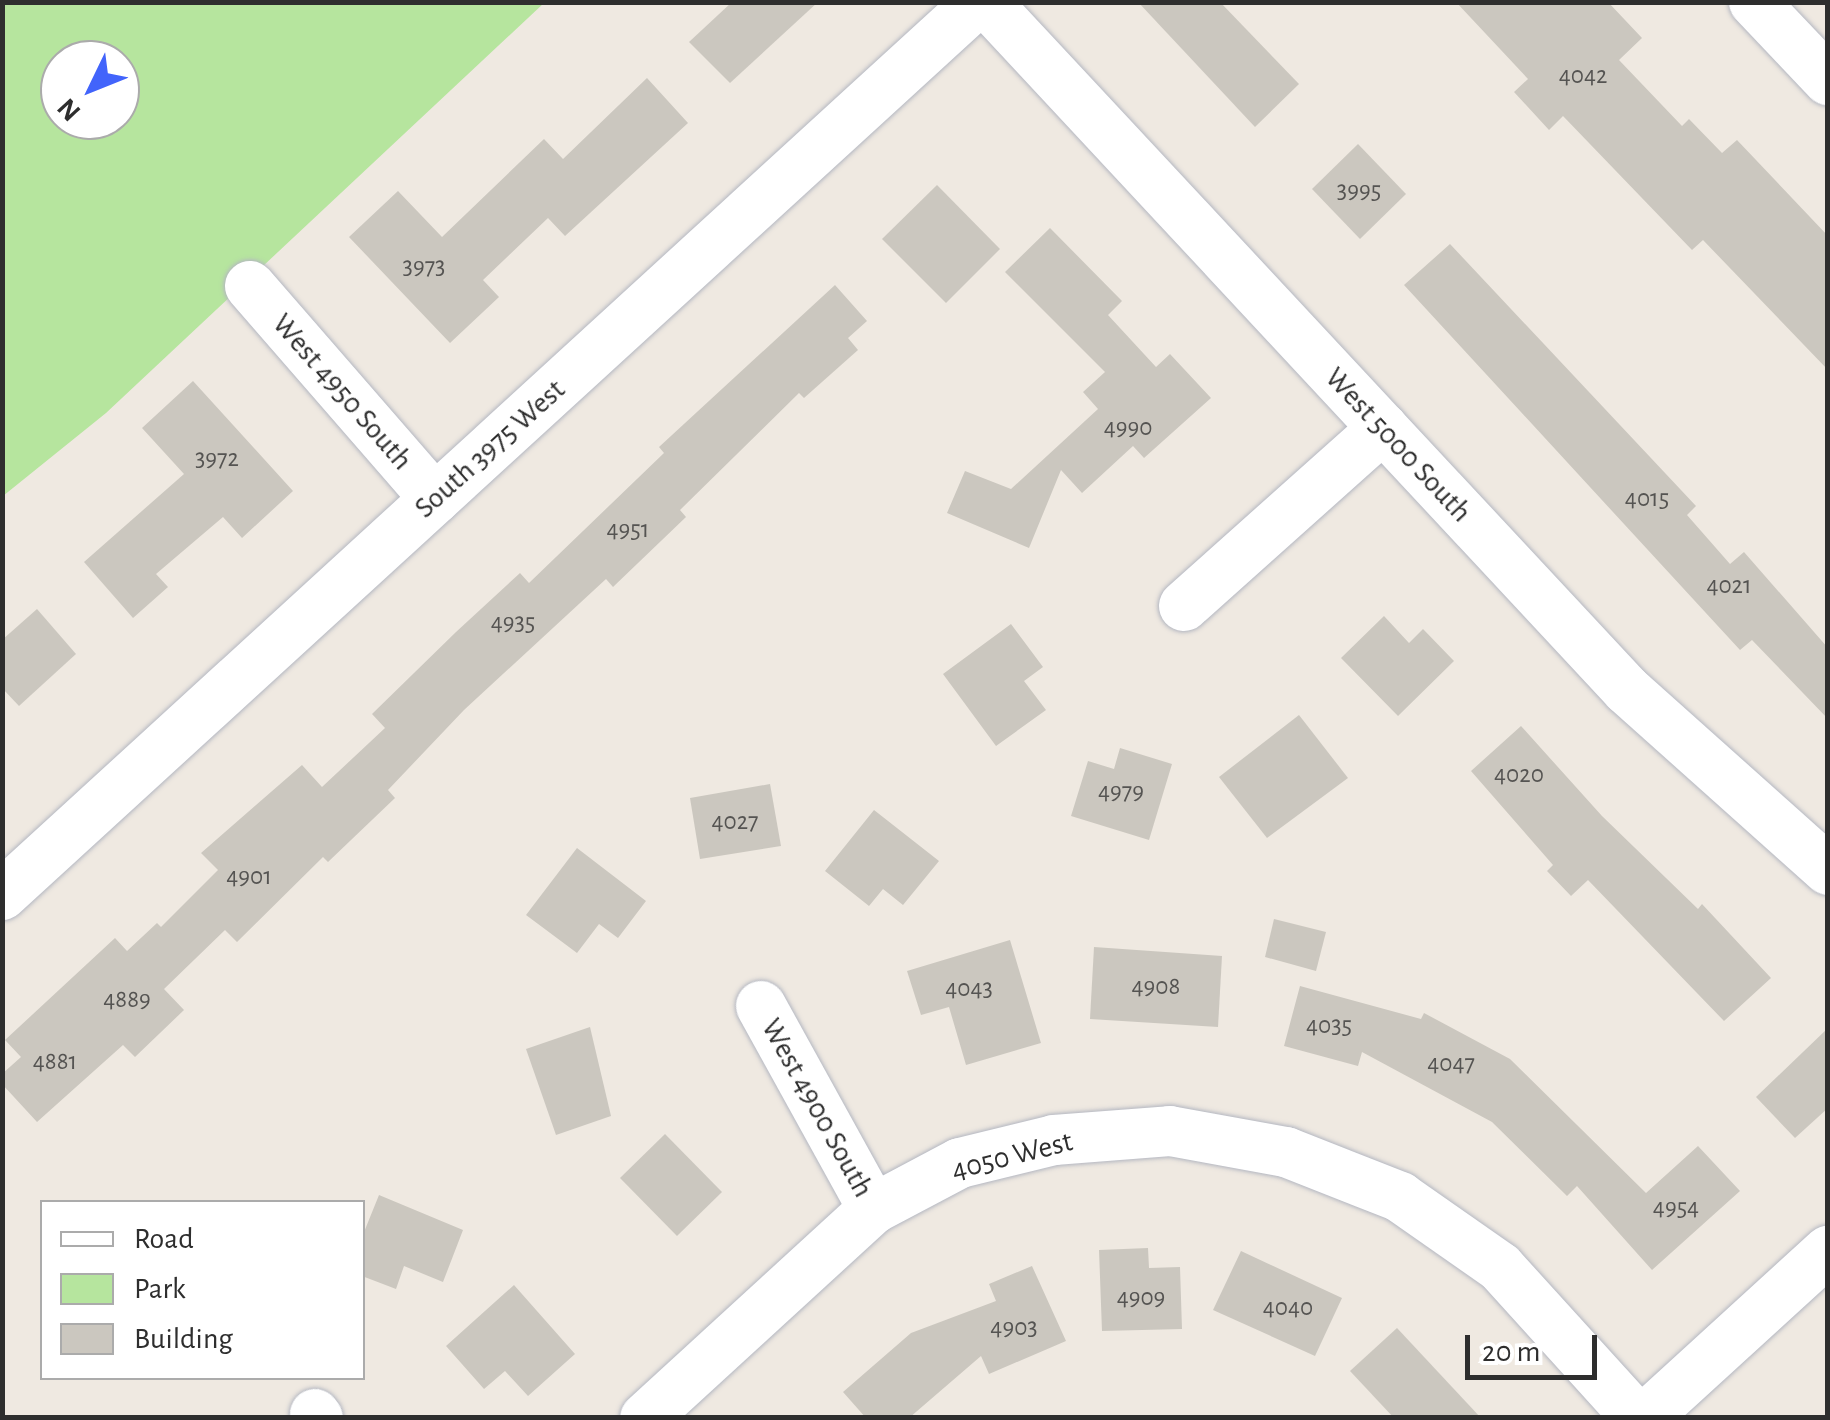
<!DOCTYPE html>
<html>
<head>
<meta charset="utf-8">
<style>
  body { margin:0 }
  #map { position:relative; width:1830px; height:1420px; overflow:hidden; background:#efe9e1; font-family:"Alegreya Sans",sans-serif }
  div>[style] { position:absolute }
  .green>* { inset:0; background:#b6e59e }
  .building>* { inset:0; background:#cbc7bf }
  .roads { filter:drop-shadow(0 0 2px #b4b7c1) drop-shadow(0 0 2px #b4b7c1) }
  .minor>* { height:50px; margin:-25px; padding:0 25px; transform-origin:25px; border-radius:25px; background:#fff }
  span { translate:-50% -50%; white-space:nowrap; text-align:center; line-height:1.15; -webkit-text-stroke:8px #fff; paint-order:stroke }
  .number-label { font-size:25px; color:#555452 }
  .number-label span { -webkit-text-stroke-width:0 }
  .street-label { font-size:30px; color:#2e2e2e }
  .frame { position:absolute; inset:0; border:5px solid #2e2e2e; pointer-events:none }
  .legend { position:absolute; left:40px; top:1200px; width:325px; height:180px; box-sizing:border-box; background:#fff; border:2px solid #ababab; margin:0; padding:12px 18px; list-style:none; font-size:30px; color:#2e2e2e }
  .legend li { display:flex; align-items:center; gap:20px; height:50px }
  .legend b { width:50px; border:2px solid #ababab }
  .north { position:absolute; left:40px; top:40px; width:100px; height:100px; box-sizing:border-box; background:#fff; border:2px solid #ababab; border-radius:50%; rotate:227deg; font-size:28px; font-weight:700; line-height:40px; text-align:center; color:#2e2e2e }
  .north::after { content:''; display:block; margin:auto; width:35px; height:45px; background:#4264fb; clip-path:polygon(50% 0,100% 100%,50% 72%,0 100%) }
  .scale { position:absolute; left:1465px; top:1335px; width:132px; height:45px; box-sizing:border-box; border:5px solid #2e2e2e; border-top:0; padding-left:12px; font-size:30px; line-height:35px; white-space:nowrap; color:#2e2e2e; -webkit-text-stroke:8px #fff; paint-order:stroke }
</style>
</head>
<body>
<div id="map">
  <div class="green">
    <i style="clip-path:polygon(evenodd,3px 3px,544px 3px,106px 413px,3px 496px,3px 3px,60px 60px,120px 60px,120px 120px,60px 120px,60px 60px)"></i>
  </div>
  <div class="building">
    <i style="clip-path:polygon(732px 2px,818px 2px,730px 83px,689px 42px)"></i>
    <i style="clip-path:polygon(1138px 2px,1220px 2px,1299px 84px,1255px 127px)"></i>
    <i style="clip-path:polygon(1456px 2px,1608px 2px,1642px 38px,1619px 60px,1682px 126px,1689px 119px,1722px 153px,1737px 140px,1828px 236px,1828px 370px,1703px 240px,1692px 250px,1563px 116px,1549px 130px,1514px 92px,1528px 79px)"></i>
    <i style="clip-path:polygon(647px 78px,688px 123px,565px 236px,548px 218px,483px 280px,499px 297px,450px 343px,349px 237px,398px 191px,442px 237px,544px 139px,563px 159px)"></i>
    <i style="clip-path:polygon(1358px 144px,1406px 194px,1360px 239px,1312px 189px)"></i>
    <i style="clip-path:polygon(937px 185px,1000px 249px,946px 303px,882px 239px)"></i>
    <i style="clip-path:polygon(1050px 228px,1122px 301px,1108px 315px,1156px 367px,1170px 354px,1211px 398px,1144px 458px,1133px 446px,1082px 493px,1061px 470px,1029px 548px,947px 513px,965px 471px,1011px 489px,1098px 409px,1083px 392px,1105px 372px,1005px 272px)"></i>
    <i style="clip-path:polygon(1450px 244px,1696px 506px,1687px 515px,1730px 564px,1744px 552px,1828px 648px,1828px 719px,1752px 640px,1740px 650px,1404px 285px)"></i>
    <i style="clip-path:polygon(835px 285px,867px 321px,848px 338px,858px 350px,804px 398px,799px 393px,680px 510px,686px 517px,613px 587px,606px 579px,464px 710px,388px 790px,395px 798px,328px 862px,323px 857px,237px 942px,225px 930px,164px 989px,184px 1010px,135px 1057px,123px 1045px,37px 1122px,2px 1084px,2px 1074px,21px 1057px,5px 1040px,115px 938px,127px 951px,157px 923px,161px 927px,218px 870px,201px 853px,302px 765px,322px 787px,385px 728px,372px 714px,456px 632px,520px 573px,529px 583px,664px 453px,659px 447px)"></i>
    <i style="clip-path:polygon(193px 381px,293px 491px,242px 538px,223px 517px,156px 574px,168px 587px,133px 618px,84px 562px,184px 474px,142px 428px)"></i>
    <i style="clip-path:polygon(37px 609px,76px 654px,19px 706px,2px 688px,2px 640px)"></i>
    <i style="clip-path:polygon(1384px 616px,1409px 643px,1423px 629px,1454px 661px,1398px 716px,1341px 658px)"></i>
    <i style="clip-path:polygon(1011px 624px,1043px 667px,1024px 681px,1046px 710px,996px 746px,943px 674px)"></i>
    <i style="clip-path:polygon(1299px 715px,1348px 778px,1267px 838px,1219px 777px)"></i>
    <i style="clip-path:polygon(1521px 726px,1602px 816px,1698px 909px,1702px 904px,1771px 978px,1724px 1021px,1588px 880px,1571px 896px,1547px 871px,1553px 865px,1471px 771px)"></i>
    <i style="clip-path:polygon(1120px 748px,1172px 764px,1149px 840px,1071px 816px,1088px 761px,1114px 769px)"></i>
    <i style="clip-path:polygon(770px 784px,781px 846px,700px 859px,690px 798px)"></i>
    <i style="clip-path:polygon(874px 810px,939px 861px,903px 905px,883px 889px,869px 906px,825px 871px)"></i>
    <i style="clip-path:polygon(577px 848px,646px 901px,618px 938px,599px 924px,577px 953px,526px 915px)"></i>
    <i style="clip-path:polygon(1274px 919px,1326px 932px,1316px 971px,1265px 957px)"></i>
    <i style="clip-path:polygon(1010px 940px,1041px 1043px,966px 1065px,949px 1007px,921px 1015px,907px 971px)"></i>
    <i style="clip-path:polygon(1094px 947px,1222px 956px,1218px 1027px,1090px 1019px)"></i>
    <i style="clip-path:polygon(1300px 986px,1421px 1019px,1424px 1013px,1510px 1059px,1646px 1193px,1698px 1146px,1740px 1191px,1652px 1270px,1577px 1186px,1567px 1196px,1492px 1122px,1362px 1052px,1358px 1066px,1284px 1046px)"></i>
    <i style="clip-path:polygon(590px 1027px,611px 1116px,556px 1135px,526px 1049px)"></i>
    <i style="clip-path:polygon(1828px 1028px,1828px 1108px,1795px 1138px,1756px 1097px)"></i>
    <i style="clip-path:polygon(665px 1134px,722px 1192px,677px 1236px,620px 1178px)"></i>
    <i style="clip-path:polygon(379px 1195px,463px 1230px,443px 1282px,404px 1266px,396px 1289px,362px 1276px,362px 1237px)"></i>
    <i style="clip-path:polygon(1148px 1248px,1149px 1268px,1180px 1267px,1182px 1329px,1102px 1331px,1099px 1250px)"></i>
    <i style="clip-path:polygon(1241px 1251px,1342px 1298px,1315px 1356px,1213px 1310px)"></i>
    <i style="clip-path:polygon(1032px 1266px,1066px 1341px,989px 1374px,981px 1356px,909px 1418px,866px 1418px,843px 1392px,911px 1333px,996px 1301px,989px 1284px)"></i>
    <i style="clip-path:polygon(514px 1285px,575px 1354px,528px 1396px,505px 1371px,484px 1389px,446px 1346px)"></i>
    <i style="clip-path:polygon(1397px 1328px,1481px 1418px,1394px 1418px,1350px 1371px)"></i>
  </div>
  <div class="roads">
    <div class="minor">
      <i style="left:986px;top:2px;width:940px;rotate:47.03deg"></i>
      <i style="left:1627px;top:690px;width:270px;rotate:41.8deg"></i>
      <i style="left:1754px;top:2px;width:108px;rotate:46.5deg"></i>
      <i style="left:250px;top:286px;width:282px;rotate:49deg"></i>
      <i style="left:1184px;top:606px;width:267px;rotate:-41.8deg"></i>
      <i style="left:2px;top:895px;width:1323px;rotate:-42.46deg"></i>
      <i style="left:761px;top:1006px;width:232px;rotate:61.1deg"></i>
      <i style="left:315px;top:1414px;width:5px;rotate:53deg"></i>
      <i style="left:645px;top:1418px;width:309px;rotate:-42.5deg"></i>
      <i style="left:873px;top:1209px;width:98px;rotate:-27.9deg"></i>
      <i style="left:960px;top:1163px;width:97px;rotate:-13.7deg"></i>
      <i style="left:1054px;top:1140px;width:116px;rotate:-4.4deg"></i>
      <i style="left:1170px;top:1131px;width:118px;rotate:10.3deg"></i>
      <i style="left:1286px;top:1152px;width:123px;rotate:21.5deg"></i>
      <i style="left:1400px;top:1197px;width:122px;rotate:35deg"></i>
      <i style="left:1500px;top:1267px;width:204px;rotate:47.8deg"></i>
      <i style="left:1645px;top:1418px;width:248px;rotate:-42.4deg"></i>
    </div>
  </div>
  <div class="number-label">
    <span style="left:1583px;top:76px">4042</span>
    <span style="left:1359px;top:191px">3995</span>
    <span style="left:424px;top:267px">3973</span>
    <span style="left:1128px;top:428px">4990</span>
    <span style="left:217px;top:459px">3972</span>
    <span style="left:1647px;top:499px">4015</span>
    <span style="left:628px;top:530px">4951</span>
    <span style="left:1729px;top:586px">4021</span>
    <span style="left:513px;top:623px">4935</span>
    <span style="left:1519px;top:775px">4020</span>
    <span style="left:1121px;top:792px">4979</span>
    <span style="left:735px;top:822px">4027</span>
    <span style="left:249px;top:877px">4901</span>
    <span style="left:1156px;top:987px">4908</span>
    <span style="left:969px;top:989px">4043</span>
    <span style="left:127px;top:1000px">4889</span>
    <span style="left:1329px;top:1026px">4035</span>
    <span style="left:55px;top:1062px">4881</span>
    <span style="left:1451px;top:1064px">4047</span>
    <span style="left:1676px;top:1208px">4954</span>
    <span style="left:1141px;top:1298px">4909</span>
    <span style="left:1288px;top:1308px">4040</span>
    <span style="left:1014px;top:1328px">4903</span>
  </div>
  <div class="street-label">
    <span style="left:342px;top:392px;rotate:49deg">West 4950 South</span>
    <span style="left:1398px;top:445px;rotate:47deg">West 5000 South</span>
    <span style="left:490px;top:449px;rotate:-42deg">South 3975 West</span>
    <span style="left:817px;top:1108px;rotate:61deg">West 4900 South</span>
    <span style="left:1012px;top:1156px;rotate:-14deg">4050 West</span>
  </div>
  <div class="frame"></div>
  <ul class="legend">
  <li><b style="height:12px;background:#fff"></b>Road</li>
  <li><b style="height:28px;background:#b6e59e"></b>Park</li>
  <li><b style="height:28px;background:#cbc7bf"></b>Building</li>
  </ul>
  <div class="north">N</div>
  <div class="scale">20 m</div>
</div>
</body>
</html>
